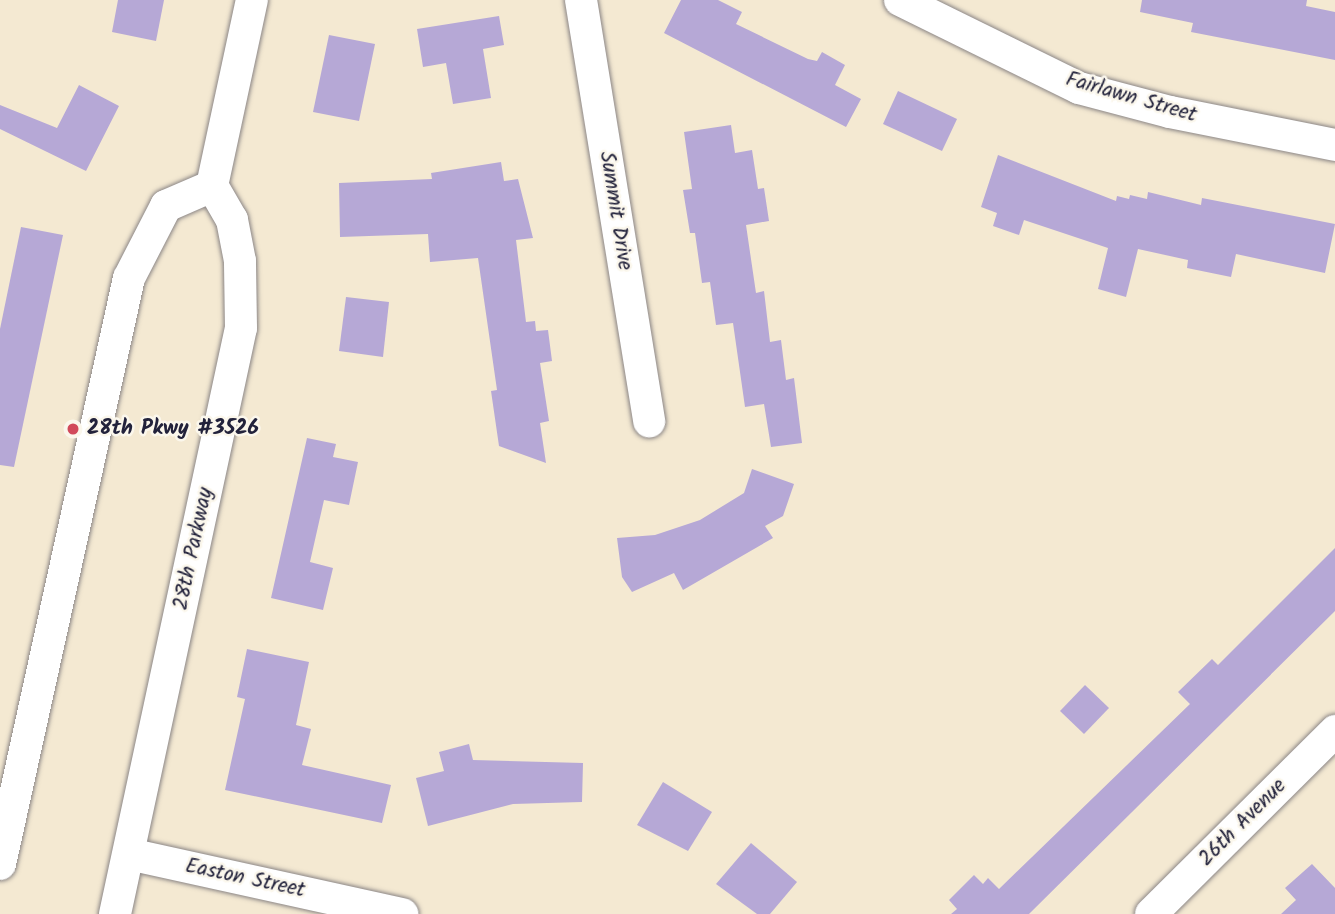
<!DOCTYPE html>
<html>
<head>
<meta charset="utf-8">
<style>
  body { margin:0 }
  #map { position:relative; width:1335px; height:914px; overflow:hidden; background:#f4e9d2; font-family:Kalam,sans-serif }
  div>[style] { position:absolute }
  .building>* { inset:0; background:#b6a8d6 }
  .roads { filter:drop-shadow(0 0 2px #8b8686) drop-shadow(0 0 2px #8b8686) }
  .street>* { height:32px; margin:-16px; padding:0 16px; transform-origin:16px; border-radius:16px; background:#fff }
  .dots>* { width:19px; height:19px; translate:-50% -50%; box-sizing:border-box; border:4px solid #fbf7ec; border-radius:50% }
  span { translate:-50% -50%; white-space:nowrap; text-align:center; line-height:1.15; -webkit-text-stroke:5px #fbf7ec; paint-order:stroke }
  .street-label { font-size:21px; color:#22223b }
  .poi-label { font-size:21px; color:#22223b; font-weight:700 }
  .left { translate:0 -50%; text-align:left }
</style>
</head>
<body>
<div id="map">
  <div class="building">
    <i style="clip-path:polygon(118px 0,164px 0,156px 41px,112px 32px)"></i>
    <i style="clip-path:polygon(681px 0,718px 0,742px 12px,736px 24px,808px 59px,817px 61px,822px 52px,845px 65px,835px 85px,861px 99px,846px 127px,664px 33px)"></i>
    <i style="clip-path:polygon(1142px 0,1307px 0,1306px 6px,1335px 12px,1335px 60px,1191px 32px,1193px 23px,1140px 12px)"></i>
    <i style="clip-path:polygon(499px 16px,504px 45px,483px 49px,491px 98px,453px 104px,446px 63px,423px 67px,417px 29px)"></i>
    <i style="clip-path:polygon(329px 35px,375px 44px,359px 121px,313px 112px)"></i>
    <i style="clip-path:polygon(79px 85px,119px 106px,86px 171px,0 129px,0 105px,57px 128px)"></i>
    <i style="clip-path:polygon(898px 91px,957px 119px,942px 151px,883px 124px)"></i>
    <i style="clip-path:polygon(731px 125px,735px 153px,752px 150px,758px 189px,764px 188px,769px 221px,746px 225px,756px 293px,764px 291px,770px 342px,781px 340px,786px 380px,794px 378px,802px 443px,771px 447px,764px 404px,745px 407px,733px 323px,716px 325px,710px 282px,702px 283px,695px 233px,690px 233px,683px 190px,692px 189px,684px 132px)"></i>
    <i style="clip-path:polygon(998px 155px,1116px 201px,1117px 196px,1129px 199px,1130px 195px,1147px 199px,1148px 192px,1201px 205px,1202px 198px,1335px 224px,1325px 273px,1236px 254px,1231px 277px,1187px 268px,1188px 260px,1138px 249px,1126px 297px,1098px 289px,1108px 248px,1024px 220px,1019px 235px,993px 226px,997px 213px,981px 207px)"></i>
    <i style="clip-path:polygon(501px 162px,504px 181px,518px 179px,533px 238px,516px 240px,526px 322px,535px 321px,536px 331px,548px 330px,552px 361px,540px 363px,549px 421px,540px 423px,546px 463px,499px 446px,491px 391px,497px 390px,478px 258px,430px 262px,428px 234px,340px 237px,339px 183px,432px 179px,431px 173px)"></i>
    <i style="clip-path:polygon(21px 227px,63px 235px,14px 467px,0 465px,0 329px)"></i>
    <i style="clip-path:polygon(346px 297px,389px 302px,383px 357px,339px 351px)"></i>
    <i style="clip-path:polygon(307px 438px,336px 444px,333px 457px,358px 462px,349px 505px,324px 500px,310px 562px,333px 568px,323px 610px,271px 598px)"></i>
    <i style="clip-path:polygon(752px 469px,794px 484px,783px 516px,765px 526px,773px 538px,683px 590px,674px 573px,632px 592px,622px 577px,617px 538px,655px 535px,700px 520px,744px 493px)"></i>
    <i style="clip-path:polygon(1335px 548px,1335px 611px,1029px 914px,951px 914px,957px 909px,949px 900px,974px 875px,983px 884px,988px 878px,999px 889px,1190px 704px,1178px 692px,1212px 659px,1218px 665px)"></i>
    <i style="clip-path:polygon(247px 649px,309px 662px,296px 725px,311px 729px,302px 765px,391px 785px,382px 823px,225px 790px,245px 699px,237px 697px)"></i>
    <i style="clip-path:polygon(1085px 685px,1109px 708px,1084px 734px,1060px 711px)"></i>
    <i style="clip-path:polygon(469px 744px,473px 760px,583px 763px,582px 802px,513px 804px,428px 826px,416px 778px,444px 771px,439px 752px)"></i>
    <i style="clip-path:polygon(663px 782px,712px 812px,688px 851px,637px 825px)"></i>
    <i style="clip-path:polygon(751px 843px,797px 882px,770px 914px,757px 914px,716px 884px)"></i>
    <i style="clip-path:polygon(1312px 864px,1335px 888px,1335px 914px,1281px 914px,1296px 900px,1285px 888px)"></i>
  </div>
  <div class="roads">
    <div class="street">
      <i style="left:581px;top:0;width:427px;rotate:80.8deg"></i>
      <i style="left:900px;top:0;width:199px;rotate:26.2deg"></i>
      <i style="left:1079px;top:88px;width:94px;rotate:14.8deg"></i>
      <i style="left:1170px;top:112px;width:168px;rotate:11.3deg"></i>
      <i style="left:129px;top:854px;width:280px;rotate:12.4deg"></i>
      <i style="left:0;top:864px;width:600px;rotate:-77.59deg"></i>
      <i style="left:129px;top:278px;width:81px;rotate:-62.8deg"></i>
      <i style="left:166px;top:206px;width:50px;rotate:-23.5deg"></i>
      <i style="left:115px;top:914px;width:599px;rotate:-77.87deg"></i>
      <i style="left:241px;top:328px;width:67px;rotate:-90.9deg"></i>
      <i style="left:240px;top:261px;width:42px;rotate:-101deg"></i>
      <i style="left:232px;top:220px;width:39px;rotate:-120deg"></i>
      <i style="left:212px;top:186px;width:190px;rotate:-77.9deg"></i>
      <i style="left:1151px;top:914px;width:260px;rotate:-44.8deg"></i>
    </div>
  </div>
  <div class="dots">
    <i style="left:73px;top:429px;background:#d1495b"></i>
  </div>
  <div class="street-label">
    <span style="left:1131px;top:98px;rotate:16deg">Fairlawn Street</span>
    <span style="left:615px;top:211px;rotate:81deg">Summit Drive</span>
    <span style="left:194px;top:549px;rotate:-78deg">28th Parkway</span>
    <span style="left:1243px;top:823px;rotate:-45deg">26th Avenue</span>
    <span style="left:245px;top:879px;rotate:12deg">Easton Street</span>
  </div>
  <div class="poi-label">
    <span class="left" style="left:87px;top:429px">28th Pkwy #3526</span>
  </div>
</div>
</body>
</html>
